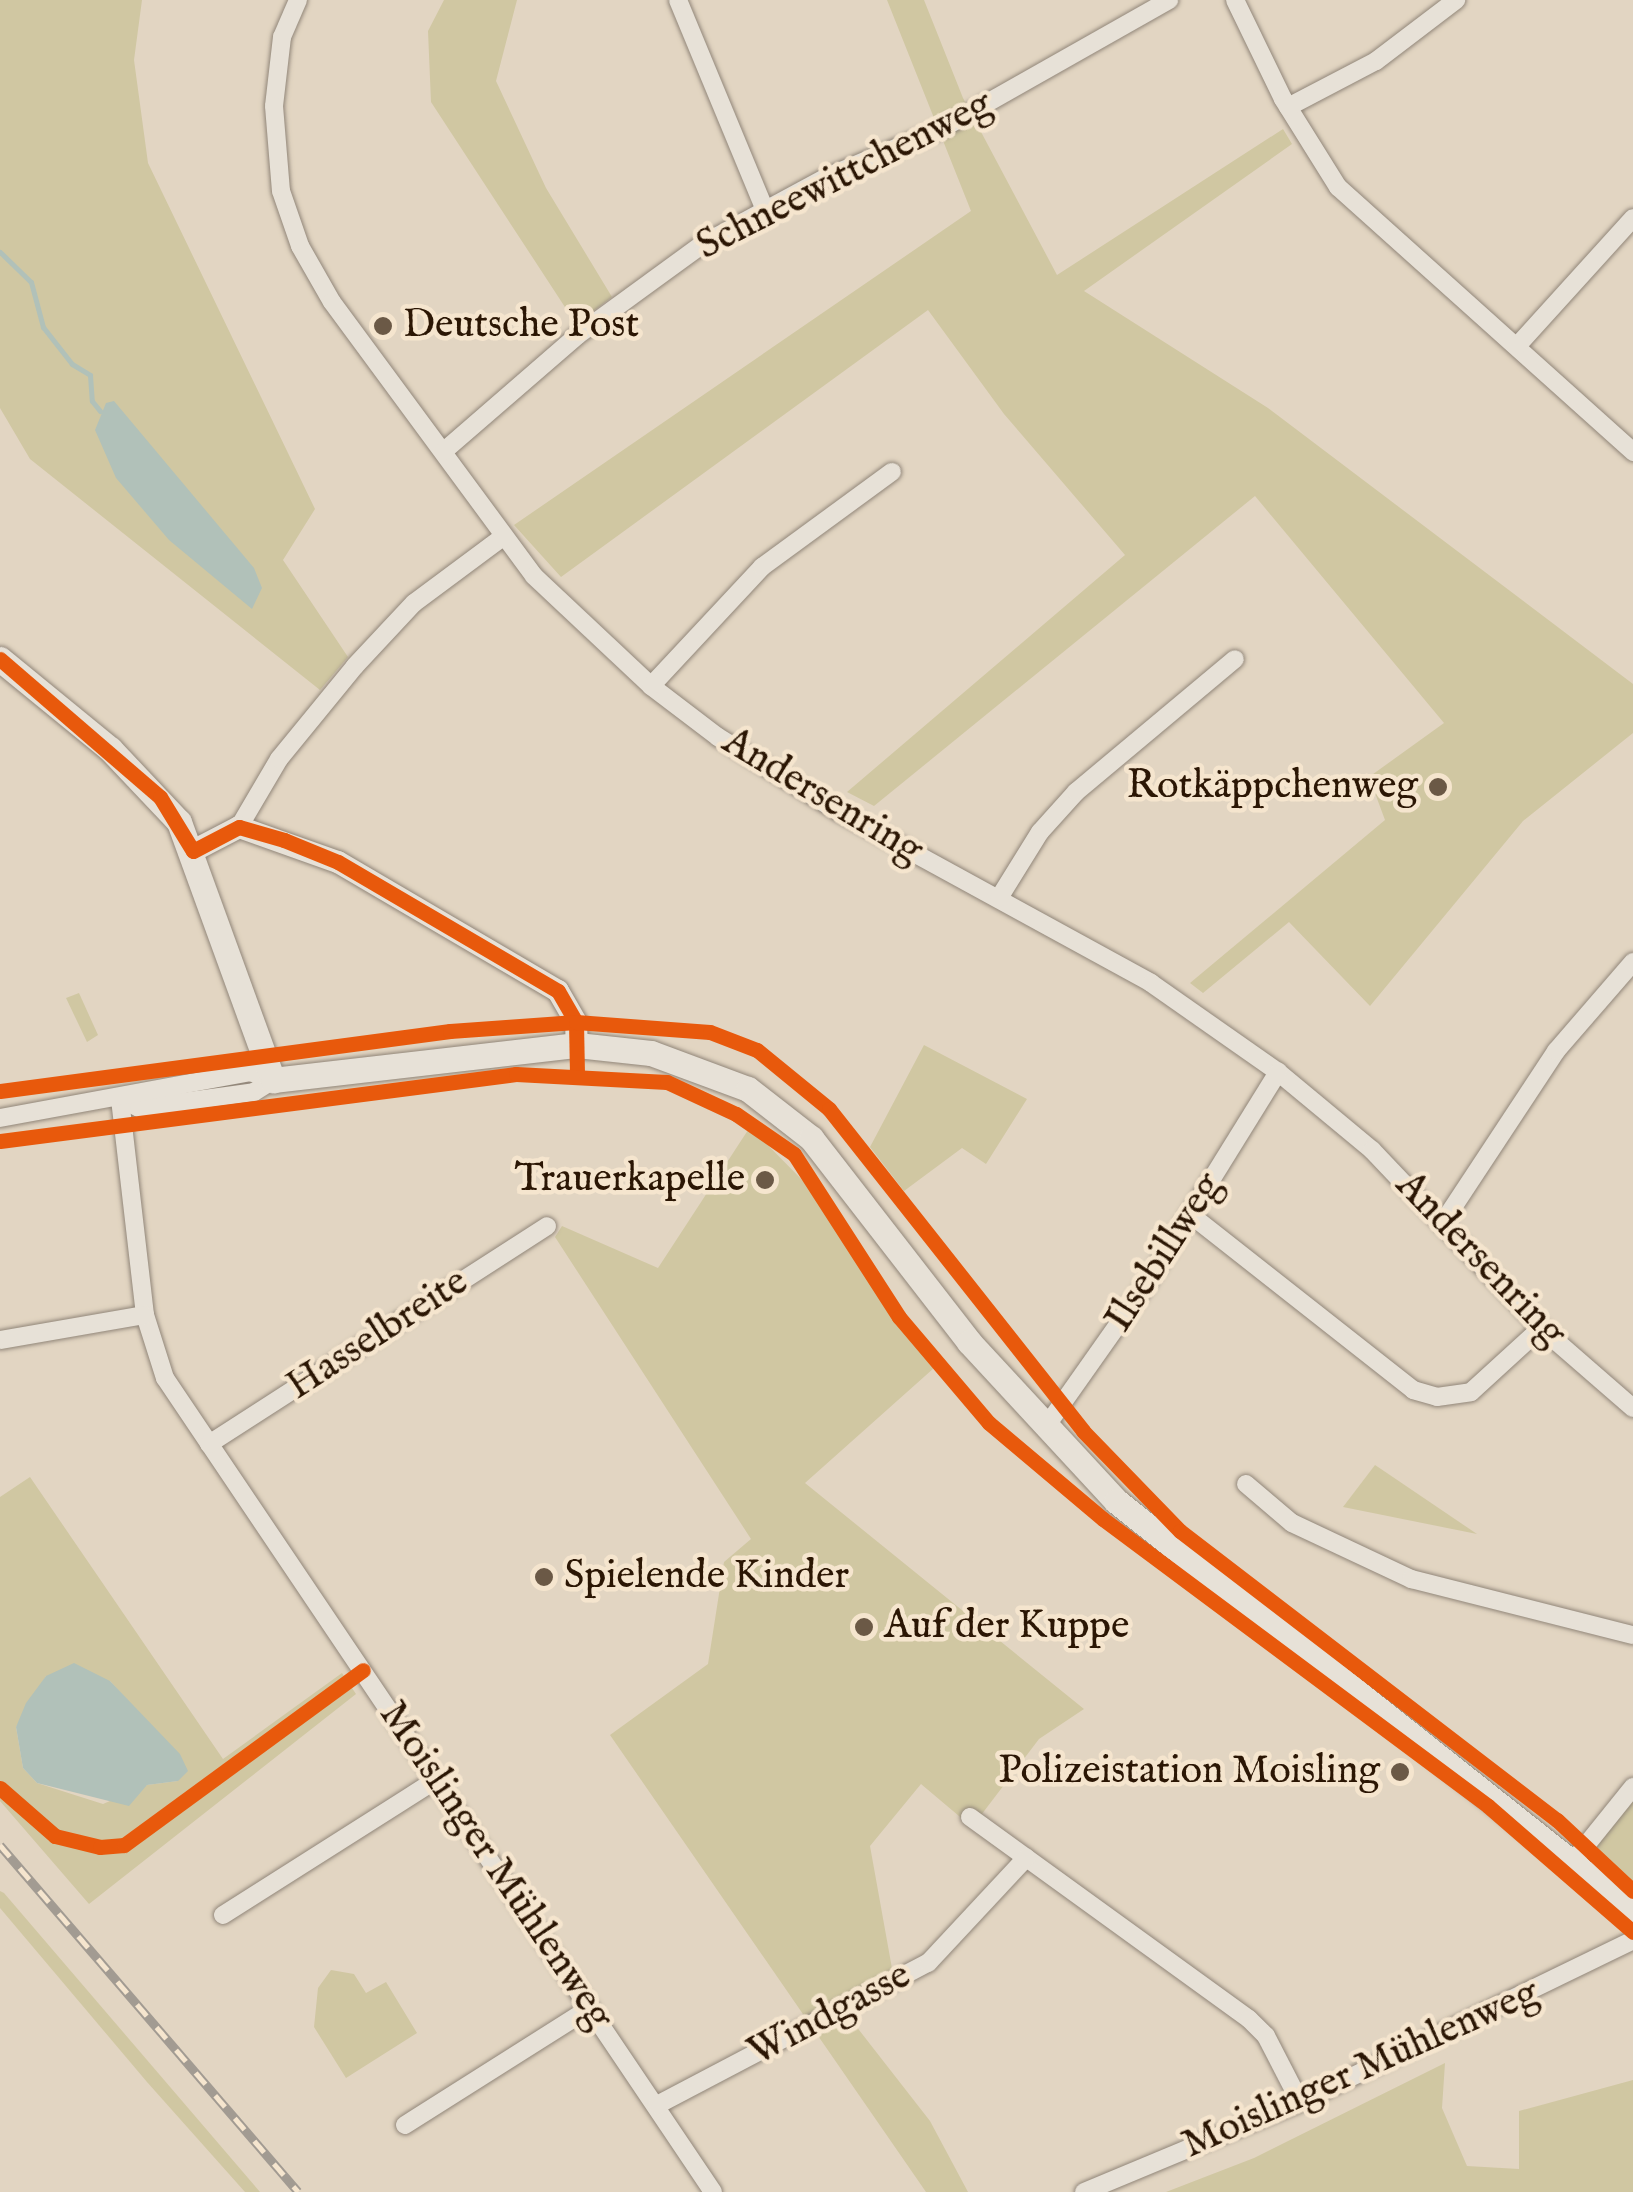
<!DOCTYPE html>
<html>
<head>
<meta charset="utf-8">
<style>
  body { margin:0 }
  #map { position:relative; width:1633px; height:2192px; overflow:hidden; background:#e2d5c2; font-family:"IM FELL English",serif }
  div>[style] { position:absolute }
  .green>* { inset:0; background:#d0c7a2 }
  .water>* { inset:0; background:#b1c1b9 }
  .stream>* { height:5px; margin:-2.5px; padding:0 2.5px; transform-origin:2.5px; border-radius:2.5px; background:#b1c1b9 }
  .roads { filter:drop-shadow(0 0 2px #918679) drop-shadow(0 0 2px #918679) }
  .minor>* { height:18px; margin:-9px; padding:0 9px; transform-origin:9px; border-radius:9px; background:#e7e1d7 }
  .tertiary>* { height:22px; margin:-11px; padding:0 11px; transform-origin:11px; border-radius:11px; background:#e7e1d7 }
  .secondary>* { height:25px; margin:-12.5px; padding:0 12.5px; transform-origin:12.5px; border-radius:12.5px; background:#e7e1d7 }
  .rail>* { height:9px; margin-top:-4.5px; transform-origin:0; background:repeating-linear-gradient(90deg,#f5e5ce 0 15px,#a29b92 0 30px); box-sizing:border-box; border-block:2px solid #a29b92 }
  .cycleway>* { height:15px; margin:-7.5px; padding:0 7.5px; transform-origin:7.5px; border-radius:7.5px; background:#e8590c }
  .dots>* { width:28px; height:28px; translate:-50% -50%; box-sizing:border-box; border:5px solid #f5e5ce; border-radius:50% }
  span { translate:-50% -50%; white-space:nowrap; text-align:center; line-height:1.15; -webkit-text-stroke:9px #f5e5ce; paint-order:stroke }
  .street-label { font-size:40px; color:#2b1604 }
  .poi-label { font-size:40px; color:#2b1604 }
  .left { translate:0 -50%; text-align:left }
  .right { translate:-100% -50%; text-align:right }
</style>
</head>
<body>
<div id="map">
  <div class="green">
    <i style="clip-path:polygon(0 0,142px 0,134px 60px,148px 163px,315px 509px,283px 560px,348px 657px,320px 690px,30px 459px,0 408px)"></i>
    <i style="clip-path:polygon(444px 0,517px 0,496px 81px,546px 188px,612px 297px,576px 324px,431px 102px,428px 31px)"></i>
    <i style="clip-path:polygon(887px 0,924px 0,963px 98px,1057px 275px,1283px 129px,1292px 144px,1084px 291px,1268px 408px,1633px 684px,1633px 733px,1523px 821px,1370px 1006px,1289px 922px,1203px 993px,1190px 983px,1385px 820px,1369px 777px,1444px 723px,1255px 496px,874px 806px,847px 792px,1125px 555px,1004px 414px,928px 310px,561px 577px,514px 525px,971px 211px)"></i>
    <i style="clip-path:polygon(79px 993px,98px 1035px,87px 1042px,66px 998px)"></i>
    <i style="clip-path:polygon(924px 1045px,1027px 1099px,986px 1164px,962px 1148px,904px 1191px,870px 1147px)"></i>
    <i style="clip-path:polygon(750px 1127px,816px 1194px,896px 1323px,934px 1368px,805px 1483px,1084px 1709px,1039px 1739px,972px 1827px,921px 1784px,870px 1846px,893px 1974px,838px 2003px,930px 2121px,968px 2192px,926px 2192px,610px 1735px,708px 1664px,724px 1562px,751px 1539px,555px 1237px,562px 1226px,658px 1268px)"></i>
    <i style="clip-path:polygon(1375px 1465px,1381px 1469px,1477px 1534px,1343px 1507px)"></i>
    <i style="clip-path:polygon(evenodd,30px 1477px,223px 1759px,342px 1673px,356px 1694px,89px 1904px,0 1801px,0 1497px,30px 1477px,46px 1676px,110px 1681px,167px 1744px,178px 1781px,147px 1785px,103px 1804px,37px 1783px,23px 1768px,16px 1727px,46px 1676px)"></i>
    <i style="clip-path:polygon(1633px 1794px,1633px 1885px,1593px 1847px)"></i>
    <i style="clip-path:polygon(0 1891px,4px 1893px,260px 2192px,245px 2192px,147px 2082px,0 1908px)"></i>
    <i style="clip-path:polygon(331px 1970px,354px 1974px,366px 1993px,386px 1982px,417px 2033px,346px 2078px,314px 2027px,318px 1988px)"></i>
    <i style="clip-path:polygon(1445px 2063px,1442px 2108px,1467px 2166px,1519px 2169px,1519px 2111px,1633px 2080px,1633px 2192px,1166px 2192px,1254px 2158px)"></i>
  </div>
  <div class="water">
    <i style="clip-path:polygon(114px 401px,254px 568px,262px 588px,252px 609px,169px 540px,116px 478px,95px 430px,106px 403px)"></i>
    <i style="clip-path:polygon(74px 1663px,110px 1681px,180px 1754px,188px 1771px,178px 1781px,147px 1785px,129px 1806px,37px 1783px,23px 1768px,16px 1727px,26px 1703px,46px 1676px)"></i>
  </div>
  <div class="stream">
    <i style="left:0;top:252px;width:43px;rotate:44.1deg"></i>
    <i style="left:31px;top:282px;width:47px;rotate:75.1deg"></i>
    <i style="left:43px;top:327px;width:47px;rotate:51.9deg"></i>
    <i style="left:72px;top:364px;width:21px;rotate:31deg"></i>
    <i style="left:90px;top:375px;width:26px;rotate:86deg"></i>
    <i style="left:92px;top:401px;width:13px;rotate:51deg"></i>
  </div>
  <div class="roads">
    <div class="minor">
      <i style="left:298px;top:0;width:40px;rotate:113.4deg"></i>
      <i style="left:282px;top:37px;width:69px;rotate:96.6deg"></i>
      <i style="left:274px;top:106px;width:85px;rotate:85.3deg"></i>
      <i style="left:281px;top:191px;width:58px;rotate:70.9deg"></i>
      <i style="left:300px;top:246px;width:64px;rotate:60.3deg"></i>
      <i style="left:332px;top:302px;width:340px;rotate:53.6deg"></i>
      <i style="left:534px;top:576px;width:161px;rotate:43.2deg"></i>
      <i style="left:651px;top:686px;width:84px;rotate:37.3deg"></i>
      <i style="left:718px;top:737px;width:142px;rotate:31.8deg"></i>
      <i style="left:839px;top:812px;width:356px;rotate:28.7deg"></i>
      <i style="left:1151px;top:983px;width:155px;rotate:35deg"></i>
      <i style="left:1278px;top:1072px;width:122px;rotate:39.7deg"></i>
      <i style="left:1372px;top:1150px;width:245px;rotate:46.5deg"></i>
      <i style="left:1541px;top:1328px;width:122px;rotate:41deg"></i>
      <i style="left:678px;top:0;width:225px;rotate:67.5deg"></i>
      <i style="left:1235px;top:0;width:110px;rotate:64.1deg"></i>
      <i style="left:1283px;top:99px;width:104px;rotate:58deg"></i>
      <i style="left:1338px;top:187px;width:397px;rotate:41.9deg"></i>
      <i style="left:1288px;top:107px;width:99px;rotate:-27.6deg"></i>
      <i style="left:1376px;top:61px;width:101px;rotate:-37.3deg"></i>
      <i style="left:1518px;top:345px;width:171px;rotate:-47.8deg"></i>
      <i style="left:444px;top:451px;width:177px;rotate:-40.9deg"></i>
      <i style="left:578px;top:335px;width:155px;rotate:-36.1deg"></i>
      <i style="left:703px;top:244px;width:143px;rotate:-28.4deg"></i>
      <i style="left:829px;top:176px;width:124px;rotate:-22.8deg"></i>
      <i style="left:943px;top:128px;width:260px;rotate:-29.5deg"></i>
      <i style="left:651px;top:686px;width:163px;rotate:-47deg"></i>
      <i style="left:762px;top:567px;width:161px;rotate:-36.2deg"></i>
      <i style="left:239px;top:827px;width:79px;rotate:-59.5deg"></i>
      <i style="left:279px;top:759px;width:120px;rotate:-50.7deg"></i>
      <i style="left:355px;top:666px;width:86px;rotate:-46.9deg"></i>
      <i style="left:414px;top:603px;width:111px;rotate:-36.6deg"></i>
      <i style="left:999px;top:898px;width:78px;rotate:-58.2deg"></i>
      <i style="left:1040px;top:832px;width:54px;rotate:-48deg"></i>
      <i style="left:1076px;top:792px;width:207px;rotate:-39.9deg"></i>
      <i style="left:120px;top:1099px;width:217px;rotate:83.4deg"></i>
      <i style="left:145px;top:1315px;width:66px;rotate:72.4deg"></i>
      <i style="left:165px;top:1378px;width:981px;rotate:56.05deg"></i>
      <i style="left:120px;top:1099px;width:21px;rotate:25deg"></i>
      <i style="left:139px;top:1108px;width:116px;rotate:-7.9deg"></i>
      <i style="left:254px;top:1092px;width:22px;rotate:-32deg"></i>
      <i style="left:0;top:1118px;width:254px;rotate:-10.4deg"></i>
      <i style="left:250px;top:1072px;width:24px;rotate:19deg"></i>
      <i style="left:1191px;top:1215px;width:283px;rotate:38.2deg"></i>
      <i style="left:1413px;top:1390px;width:25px;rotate:16deg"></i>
      <i style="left:1437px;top:1397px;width:34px;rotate:-8deg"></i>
      <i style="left:1471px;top:1392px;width:95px;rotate:-42.4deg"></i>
      <i style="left:1442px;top:1224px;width:207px;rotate:-56.6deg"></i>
      <i style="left:1556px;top:1051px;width:118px;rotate:-49.1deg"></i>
      <i style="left:0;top:1340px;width:147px;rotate:-9.8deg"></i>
      <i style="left:1045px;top:1428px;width:175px;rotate:-54.8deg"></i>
      <i style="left:1146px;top:1285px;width:251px;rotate:-58.2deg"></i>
      <i style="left:209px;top:1444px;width:402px;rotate:-32.8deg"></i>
      <i style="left:1246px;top:1484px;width:60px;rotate:40.3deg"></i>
      <i style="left:1292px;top:1523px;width:132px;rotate:25.2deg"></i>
      <i style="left:1411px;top:1579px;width:229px;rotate:14.2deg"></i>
      <i style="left:970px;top:1817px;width:344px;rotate:35.9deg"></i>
      <i style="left:1249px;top:2019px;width:24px;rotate:45deg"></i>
      <i style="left:1266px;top:2036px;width:74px;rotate:62.7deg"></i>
      <i style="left:1571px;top:1864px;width:99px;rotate:-51.2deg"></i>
      <i style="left:223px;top:1915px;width:252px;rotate:-32.4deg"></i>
      <i style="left:657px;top:2105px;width:306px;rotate:-27.7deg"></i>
      <i style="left:928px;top:1963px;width:144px;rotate:-47deg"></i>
      <i style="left:405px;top:2125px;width:219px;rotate:-32.3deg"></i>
      <i style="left:1084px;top:2192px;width:234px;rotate:-22.6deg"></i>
      <i style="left:1300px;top:2102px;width:370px;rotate:-25.9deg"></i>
    </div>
    <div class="tertiary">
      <i style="left:193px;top:851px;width:52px;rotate:-27.6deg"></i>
      <i style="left:239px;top:827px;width:105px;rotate:19.5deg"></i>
      <i style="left:338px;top:862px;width:255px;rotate:30.4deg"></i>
      <i style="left:558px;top:991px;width:36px;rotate:60deg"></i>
      <i style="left:576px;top:1022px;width:23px;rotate:88deg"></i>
    </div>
    <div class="secondary">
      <i style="left:0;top:659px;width:142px;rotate:39.3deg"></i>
      <i style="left:110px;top:749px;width:100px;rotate:46.6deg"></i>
      <i style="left:179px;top:822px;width:275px;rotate:70deg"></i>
      <i style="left:273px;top:1080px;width:306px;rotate:-6.6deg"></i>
      <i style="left:577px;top:1045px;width:74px;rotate:6.2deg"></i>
      <i style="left:651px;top:1053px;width:103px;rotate:20.4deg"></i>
      <i style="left:748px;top:1089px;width:80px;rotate:37.9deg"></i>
      <i style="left:811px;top:1138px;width:258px;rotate:52.2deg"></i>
      <i style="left:969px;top:1342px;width:217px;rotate:47.2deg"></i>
      <i style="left:1116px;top:1501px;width:660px;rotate:38.42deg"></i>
    </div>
  </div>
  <div class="rail">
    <i style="left:0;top:1845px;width:457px;rotate:49.3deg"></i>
  </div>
  <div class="cycleway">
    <i style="left:0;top:659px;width:211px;rotate:40.8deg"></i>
    <i style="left:160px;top:797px;width:63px;rotate:58.6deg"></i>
    <i style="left:193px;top:851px;width:52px;rotate:-27.6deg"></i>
    <i style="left:239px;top:827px;width:47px;rotate:16.1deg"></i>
    <i style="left:284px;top:840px;width:58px;rotate:22.2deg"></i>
    <i style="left:338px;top:862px;width:255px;rotate:30.4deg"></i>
    <i style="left:558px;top:991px;width:36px;rotate:60deg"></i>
    <i style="left:576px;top:1022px;width:51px;rotate:88.9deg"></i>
    <i style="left:0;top:1091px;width:454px;rotate:-7.6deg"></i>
    <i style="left:450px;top:1031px;width:126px;rotate:-4.1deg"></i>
    <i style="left:576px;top:1022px;width:134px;rotate:4.3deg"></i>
    <i style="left:710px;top:1032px;width:50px;rotate:21deg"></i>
    <i style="left:757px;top:1050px;width:93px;rotate:39.3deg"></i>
    <i style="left:829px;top:1109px;width:410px;rotate:51.7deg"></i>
    <i style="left:1083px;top:1431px;width:139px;rotate:45.9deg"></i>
    <i style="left:1180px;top:1531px;width:475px;rotate:37.5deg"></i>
    <i style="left:1557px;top:1820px;width:104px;rotate:43.1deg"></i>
    <i style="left:0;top:1141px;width:520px;rotate:-7.4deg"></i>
    <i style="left:516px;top:1074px;width:151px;rotate:3deg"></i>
    <i style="left:667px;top:1082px;width:76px;rotate:24.9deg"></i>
    <i style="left:736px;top:1114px;width:70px;rotate:34.6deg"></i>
    <i style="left:794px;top:1154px;width:194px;rotate:57.2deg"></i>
    <i style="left:899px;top:1317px;width:139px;rotate:49.7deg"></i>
    <i style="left:989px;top:1423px;width:149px;rotate:40.1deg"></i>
    <i style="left:1103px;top:1519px;width:480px;rotate:36.7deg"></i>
    <i style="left:1488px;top:1806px;width:192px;rotate:41deg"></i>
    <i style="left:0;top:1788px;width:73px;rotate:41.1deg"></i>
    <i style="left:55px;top:1836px;width:46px;rotate:13.7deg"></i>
    <i style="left:100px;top:1847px;width:24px;rotate:-5deg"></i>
    <i style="left:124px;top:1845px;width:296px;rotate:-36.2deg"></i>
  </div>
  <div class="dots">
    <i style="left:383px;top:326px;background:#6b5946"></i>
    <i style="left:1438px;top:787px;background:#6b5946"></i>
    <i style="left:765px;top:1180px;background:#6b5946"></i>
    <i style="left:544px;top:1577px;background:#6b5946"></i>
    <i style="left:864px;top:1627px;background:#6b5946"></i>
    <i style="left:1400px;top:1772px;background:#6b5946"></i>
  </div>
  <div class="street-label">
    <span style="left:845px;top:176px;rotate:-27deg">Schneewittchenweg</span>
    <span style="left:822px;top:797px;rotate:31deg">Andersenring</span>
    <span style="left:1165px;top:1253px;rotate:-57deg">Ilsebillweg</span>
    <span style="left:1480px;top:1260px;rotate:46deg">Andersenring</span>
    <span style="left:378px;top:1335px;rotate:-33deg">Hasselbreite</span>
    <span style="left:495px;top:1866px;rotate:56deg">Moislinger Mühlenweg</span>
    <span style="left:830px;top:2015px;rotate:-28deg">Windgasse</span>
    <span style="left:1361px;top:2070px;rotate:-24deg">Moislinger Mühlenweg</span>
  </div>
  <div class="poi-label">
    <span class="left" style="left:403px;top:326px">Deutsche Post</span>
    <span class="right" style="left:1418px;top:787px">Rotkäppchenweg</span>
    <span class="right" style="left:745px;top:1180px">Trauerkapelle</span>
    <span class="left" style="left:564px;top:1577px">Spielende Kinder</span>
    <span class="left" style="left:884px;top:1627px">Auf der Kuppe</span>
    <span class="right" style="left:1380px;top:1772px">Polizeistation Moisling</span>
  </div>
</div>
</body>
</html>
